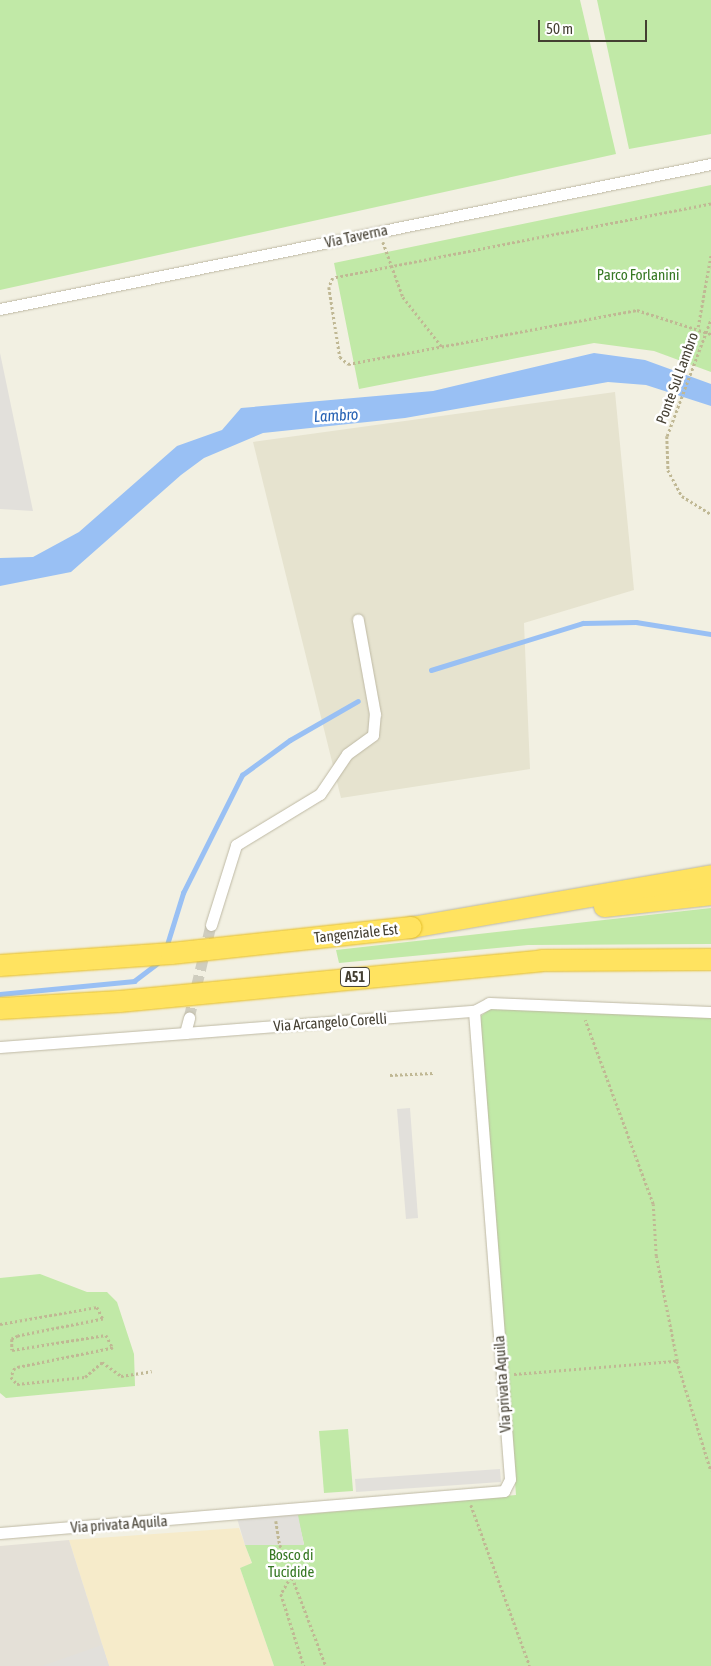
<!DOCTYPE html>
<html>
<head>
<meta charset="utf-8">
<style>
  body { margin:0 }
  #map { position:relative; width:711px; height:1666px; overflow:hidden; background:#f2f0e2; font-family:"Asap Condensed",sans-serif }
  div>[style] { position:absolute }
  .residential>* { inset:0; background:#e6e3cf }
  .commercial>* { inset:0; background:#f6ebca }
  .industrial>* { inset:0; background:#e4e0d7 }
  .green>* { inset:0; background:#c1e9a7 }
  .parking>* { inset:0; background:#e2e0db }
  .water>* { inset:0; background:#99c0f4 }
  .stream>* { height:4.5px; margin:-2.25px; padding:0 2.25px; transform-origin:2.25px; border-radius:2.25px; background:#99c0f4 }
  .minor-tunnel>* { height:11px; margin-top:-5.5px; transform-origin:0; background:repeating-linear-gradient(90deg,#cfcdbf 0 11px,transparent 0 16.5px) }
  .path>* { height:2.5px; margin-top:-1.25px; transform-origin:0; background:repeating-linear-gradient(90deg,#c0b894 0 2.5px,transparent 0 5px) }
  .roads { filter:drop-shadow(0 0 1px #beb9a4) drop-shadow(0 0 1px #beb9a4) }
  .minor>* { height:11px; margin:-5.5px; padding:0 5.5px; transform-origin:5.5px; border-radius:5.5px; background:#fff }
  .motorway>* { height:21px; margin:-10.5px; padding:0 10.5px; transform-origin:10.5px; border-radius:10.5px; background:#ffe360 }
  .path-bridge>* { height:2.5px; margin-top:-1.25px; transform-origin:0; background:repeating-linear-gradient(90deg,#c0b894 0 2.5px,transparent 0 5px) }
  .bridges { filter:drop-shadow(0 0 1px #e5be28) drop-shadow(0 0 1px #e5be28) }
  .motorway-bridge>* { height:21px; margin:-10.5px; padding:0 10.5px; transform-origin:10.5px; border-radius:10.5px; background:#ffe360 }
  span { translate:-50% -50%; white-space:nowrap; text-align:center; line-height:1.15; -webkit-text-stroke:5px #fff; paint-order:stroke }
  .shield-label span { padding:1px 4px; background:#fff; border:1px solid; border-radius:4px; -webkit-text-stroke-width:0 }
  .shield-label { font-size:14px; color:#443f32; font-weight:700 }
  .street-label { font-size:15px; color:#443f32 }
  .park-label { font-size:15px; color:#367823 }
  .water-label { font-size:16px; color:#2762b4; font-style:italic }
  .scale { position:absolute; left:538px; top:20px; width:109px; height:22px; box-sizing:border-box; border:2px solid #443f32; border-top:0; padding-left:6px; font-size:15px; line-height:18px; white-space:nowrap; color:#443f32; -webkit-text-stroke:4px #fff; paint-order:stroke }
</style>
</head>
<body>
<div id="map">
  <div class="residential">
    <i style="clip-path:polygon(615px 392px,634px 590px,524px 623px,530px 769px,341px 798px,253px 442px)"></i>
  </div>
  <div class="commercial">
    <i style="clip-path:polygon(239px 1528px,252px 1564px,240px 1568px,274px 1666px,109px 1666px,69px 1540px)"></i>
  </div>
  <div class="industrial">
    <i style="clip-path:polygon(69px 1540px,109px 1666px,0 1666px,0 1546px)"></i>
  </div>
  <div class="green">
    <i style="clip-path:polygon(0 0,580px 0,616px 154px,0 290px)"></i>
    <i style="clip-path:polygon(597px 0,711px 0,711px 134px,629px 149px)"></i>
    <i style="clip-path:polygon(711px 185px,711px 372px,654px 351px,594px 343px,359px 389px,334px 263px)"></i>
    <i style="clip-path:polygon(711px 908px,711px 944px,528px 945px,339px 963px,336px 950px)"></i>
    <i style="clip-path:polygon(491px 1008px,711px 1018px,711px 1666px,274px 1666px,240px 1568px,252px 1563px,245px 1545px,304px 1544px,297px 1515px,516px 1495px,480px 1030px,481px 1016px)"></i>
    <i style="clip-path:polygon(40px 1274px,87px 1292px,107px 1292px,117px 1302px,134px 1354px,135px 1386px,6px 1398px,0 1393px,0 1278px)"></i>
    <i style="clip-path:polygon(348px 1429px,353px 1491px,324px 1493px,319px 1431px)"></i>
  </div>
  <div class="parking">
    <i style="clip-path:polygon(0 353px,33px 511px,0 509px)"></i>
    <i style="clip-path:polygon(410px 1108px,418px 1218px,406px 1219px,397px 1109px)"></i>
    <i style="clip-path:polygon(500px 1469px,501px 1482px,356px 1492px,355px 1479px)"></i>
    <i style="clip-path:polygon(297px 1510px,304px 1545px,245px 1545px,236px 1515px)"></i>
    <i style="clip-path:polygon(102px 1645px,109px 1666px,42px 1666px)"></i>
  </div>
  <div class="water">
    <i style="clip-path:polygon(594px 353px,645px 360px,711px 384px,711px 406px,646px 385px,608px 382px,405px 418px,263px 433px,204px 458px,181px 475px,71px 572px,0 586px,0 558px,33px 557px,79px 532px,177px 446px,222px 430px,241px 408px,433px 391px)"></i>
  </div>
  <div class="stream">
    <i style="left:431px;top:670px;width:159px;rotate:-17.2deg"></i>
    <i style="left:583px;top:623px;width:53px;rotate:-1.1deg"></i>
    <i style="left:636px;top:622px;width:76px;rotate:9.1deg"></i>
    <i style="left:166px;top:948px;width:58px;rotate:-72.8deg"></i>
    <i style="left:183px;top:893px;width:132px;rotate:-63.4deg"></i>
    <i style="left:242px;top:775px;width:59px;rotate:-36.1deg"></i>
    <i style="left:290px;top:740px;width:78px;rotate:-29.8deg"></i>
    <i style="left:0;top:994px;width:135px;rotate:-5.5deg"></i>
    <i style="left:134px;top:981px;width:35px;rotate:-37deg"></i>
  </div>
  <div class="minor-tunnel">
    <i style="left:189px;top:1018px;width:96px;rotate:-76.7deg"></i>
  </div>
  <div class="path">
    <i style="left:711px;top:204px;width:385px;rotate:168.9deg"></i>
    <i style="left:333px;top:278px;width:10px;rotate:114deg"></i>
    <i style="left:329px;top:287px;width:71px;rotate:81.1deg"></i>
    <i style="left:340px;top:357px;width:11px;rotate:41deg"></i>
    <i style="left:348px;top:364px;width:294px;rotate:-10.6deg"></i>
    <i style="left:637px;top:310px;width:78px;rotate:18deg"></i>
    <i style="left:383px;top:242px;width:59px;rotate:70deg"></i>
    <i style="left:403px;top:297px;width:65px;rotate:51.9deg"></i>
    <i style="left:698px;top:327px;width:74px;rotate:-79.9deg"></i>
    <i style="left:667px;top:436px;width:34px;rotate:88deg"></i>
    <i style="left:668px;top:470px;width:30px;rotate:62deg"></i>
    <i style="left:682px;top:496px;width:34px;rotate:32deg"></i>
    <i style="left:390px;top:1075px;width:43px;rotate:-2.7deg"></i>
    <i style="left:0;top:1324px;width:98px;rotate:-9.9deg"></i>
    <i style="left:97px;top:1307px;width:13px;rotate:63deg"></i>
    <i style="left:103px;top:1319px;width:87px;rotate:168.7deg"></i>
    <i style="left:18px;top:1336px;width:7px;rotate:153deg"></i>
    <i style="left:12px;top:1339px;width:11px;rotate:90deg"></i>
    <i style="left:12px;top:1350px;width:95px;rotate:-9.1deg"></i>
    <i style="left:106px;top:1335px;width:15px;rotate:62deg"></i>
    <i style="left:113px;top:1348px;width:100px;rotate:168.5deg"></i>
    <i style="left:15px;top:1368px;width:10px;rotate:114deg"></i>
    <i style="left:11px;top:1377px;width:9px;rotate:49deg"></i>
    <i style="left:17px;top:1384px;width:68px;rotate:-5.9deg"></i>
    <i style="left:85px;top:1377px;width:23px;rotate:-41deg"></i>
    <i style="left:102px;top:1362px;width:24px;rotate:36deg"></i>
    <i style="left:121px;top:1376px;width:31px;rotate:-9deg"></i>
    <i style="left:677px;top:1361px;width:115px;rotate:72.8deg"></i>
    <i style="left:514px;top:1374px;width:164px;rotate:-4.6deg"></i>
    <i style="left:677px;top:1361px;width:107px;rotate:-101.3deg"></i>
    <i style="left:656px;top:1256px;width:52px;rotate:-93.3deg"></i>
    <i style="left:653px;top:1204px;width:196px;rotate:-110.3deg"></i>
    <i style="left:471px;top:1505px;width:171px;rotate:69.9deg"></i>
    <i style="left:276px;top:1521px;width:24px;rotate:81deg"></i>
    <i style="left:280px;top:1545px;width:129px;rotate:69.2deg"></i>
    <i style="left:291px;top:1577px;width:20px;rotate:120deg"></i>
    <i style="left:281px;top:1594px;width:76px;rotate:72.3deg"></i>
  </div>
  <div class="roads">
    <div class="minor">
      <i style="left:0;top:309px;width:726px;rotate:-11.53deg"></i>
      <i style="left:211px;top:925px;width:84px;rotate:-72.6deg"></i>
      <i style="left:236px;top:845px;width:98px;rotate:-31.3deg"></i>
      <i style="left:320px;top:794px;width:48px;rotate:-56deg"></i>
      <i style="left:347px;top:754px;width:32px;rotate:-36deg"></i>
      <i style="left:373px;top:735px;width:21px;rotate:-85deg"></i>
      <i style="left:375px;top:714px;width:96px;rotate:-100.3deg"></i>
      <i style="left:185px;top:1033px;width:290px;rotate:-4.4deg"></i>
      <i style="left:0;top:1047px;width:186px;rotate:-4.3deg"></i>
      <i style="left:185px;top:1033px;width:16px;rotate:-75deg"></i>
      <i style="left:0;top:1533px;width:506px;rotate:-4.76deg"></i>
      <i style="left:504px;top:1491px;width:13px;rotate:-63deg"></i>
      <i style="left:510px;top:1479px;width:469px;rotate:-94.4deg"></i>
      <i style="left:474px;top:1011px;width:17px;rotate:-28deg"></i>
      <i style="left:489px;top:1003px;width:222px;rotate:2.3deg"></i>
    </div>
    <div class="motorway">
      <i style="left:604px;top:906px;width:108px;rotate:-6.4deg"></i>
      <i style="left:411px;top:927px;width:304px;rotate:-9.8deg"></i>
    </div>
  </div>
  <div class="path-bridge">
    <i style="left:667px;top:436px;width:125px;rotate:-69.4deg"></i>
  </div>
  <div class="bridges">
    <div class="motorway-bridge">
      <i style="left:0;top:965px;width:171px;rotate:-4deg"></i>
      <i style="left:171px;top:953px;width:241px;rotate:-6.2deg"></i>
      <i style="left:0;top:1008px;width:119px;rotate:-3.4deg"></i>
      <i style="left:119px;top:1001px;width:424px;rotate:-5.5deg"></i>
      <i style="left:541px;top:960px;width:170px;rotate:-0.3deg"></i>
    </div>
  </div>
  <div class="shield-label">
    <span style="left:355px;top:977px">A51</span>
  </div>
  <div class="street-label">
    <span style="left:356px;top:236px;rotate:-12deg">Via Taverna</span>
    <span style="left:677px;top:378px;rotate:-70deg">Ponte Sul Lambro</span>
    <span style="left:356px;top:933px;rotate:-6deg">Tangenziale Est</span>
    <span style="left:330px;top:1022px;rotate:-4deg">Via Arcangelo Corelli</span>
    <span style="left:502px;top:1384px;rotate:-94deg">Via privata Aquila</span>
    <span style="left:119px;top:1524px;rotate:-4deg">Via privata Aquila</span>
  </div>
  <div class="park-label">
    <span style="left:638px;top:275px">Parco Forlanini</span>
    <span style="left:291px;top:1563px">Bosco di<br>Tucidide</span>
  </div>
  <div class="water-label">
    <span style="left:336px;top:415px;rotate:-3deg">Lambro</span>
  </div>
  <div class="scale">50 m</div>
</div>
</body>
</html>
